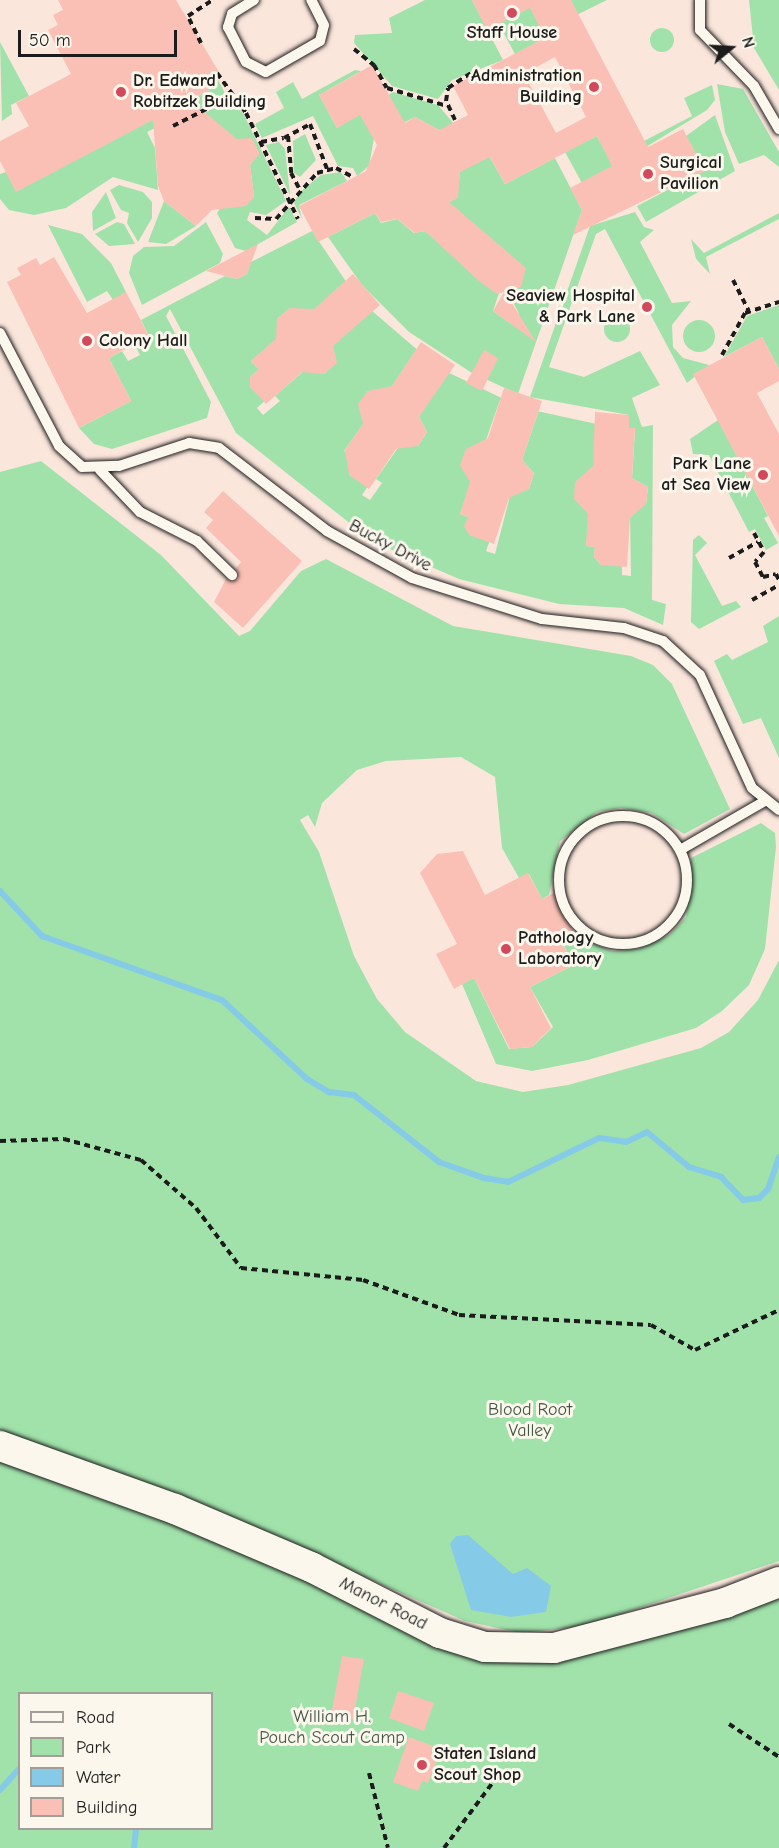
<!DOCTYPE html>
<html>
<head>
<meta charset="utf-8">
<style>
  body { margin:0 }
  #map { position:relative; width:779px; height:1848px; overflow:hidden; background:#fbe6dc; font-family:"Comic Neue",sans-serif }
  div>[style] { position:absolute }
  .green>* { inset:0; background:#a1e2ab }
  .round { border-radius:50% }
  .water>* { inset:0; background:#85cae6 }
  .stream>* { height:6px; margin:-3px; padding:0 3px; transform-origin:3px; border-radius:3px; background:#85cae6 }
  .building>* { inset:0; background:#fac0b5 }
  .path>* { height:4px; margin-top:-2px; transform-origin:0; background:repeating-linear-gradient(90deg,#1c1c1c 0 6px,transparent 0 10.5px) }
  .roads { filter:drop-shadow(0 0 2px #1c1c1c) drop-shadow(0 0 2px #1c1c1c) }
  .lane>* { height:10px; margin:-5px; padding:0 5px; transform-origin:5px; border-radius:5px; background:#fbf7ec }
  .lane>.ring { margin:-5px; padding:0; box-sizing:content-box; background:none; border:10px solid #fbf7ec; border-radius:50% }
  .secondary>* { height:30px; margin:-15px; padding:0 15px; transform-origin:15px; border-radius:15px; background:#fbf7ec }
  .dots>* { width:16px; height:16px; translate:-50% -50%; box-sizing:border-box; border:3px solid #fbf7ec; border-radius:50% }
  span { translate:-50% -50%; white-space:nowrap; text-align:center; line-height:1.15; -webkit-text-stroke:6px #fbf7ec; paint-order:stroke }
  .poi-label { font-size:18px; color:#1c1c1c; font-weight:700 }
  .right { translate:-100% -50%; text-align:right }
  .left { translate:0 -50%; text-align:left }
  .street-label { font-size:18px; color:#1c1c1c }
  .park-label { font-size:18px; color:#445747 }
  .legend { position:absolute; left:18px; top:1692px; width:195px; height:138px; box-sizing:border-box; background:#fbf7ec; border:2px solid #a29f99; margin:0; padding:8px 10px; list-style:none; font-size:18px; color:#1c1c1c }
  .legend li { display:flex; align-items:center; gap:12px; height:30px }
  .legend b { width:30px; border:2px solid #a29f99 }
  .north { position:absolute; left:701px; top:18px; width:60px; height:60px; -webkit-text-stroke:4px #fbf7ec; paint-order:stroke; rotate:72deg; font-size:16px; font-weight:700; line-height:24px; text-align:center; color:#1c1c1c }
  .north::after { content:''; display:block; margin:auto; width:21px; height:27px; background:#1c1c1c; clip-path:polygon(50% 0,100% 100%,50% 72%,0 100%) }
  .scale { position:absolute; left:18px; top:30px; width:159px; height:27px; box-sizing:border-box; border:3px solid #1c1c1c; border-top:0; padding-left:8px; font-size:18px; line-height:21px; white-space:nowrap; color:#1c1c1c; -webkit-text-stroke:4px #fbf7ec; paint-order:stroke }
</style>
</head>
<body>
<div id="map">
  <div class="green">
    <i style="clip-path:polygon(425px 0,472px 0,503px 60px,452px 80px,438px 99px,392px 86px,354px 43px,355px 35px,392px 33px,389px 18px)"></i>
    <i style="clip-path:polygon(544px 0,607px 0,542px 32px,545px 38px,515px 54px,492px 11px)"></i>
    <i style="clip-path:polygon(749px 0,779px 0,779px 90px,754px 48px)"></i>
    <i class="round" style="left:650px;top:28px;width:24px;height:24px"></i>
    <i style="clip-path:polygon(0 42px,29px 96px,11px 105px,12px 114px,2px 121px)"></i>
    <i style="clip-path:polygon(355px 70px,361px 71px,319px 95px,337px 128px,393px 92px,438px 105px,454px 124px,439px 130px,415px 117px,374px 138px,369px 166px,357px 176px,353px 168px,338px 166px,313px 116px,262px 138px,255px 124px,284px 108px,276px 92px,293px 82px,302px 99px)"></i>
    <i style="clip-path:polygon(215px 74px,226px 95px,171px 125px,165px 114px,213px 88px,208px 78px)"></i>
    <i style="clip-path:polygon(717px 84px,743px 89px,779px 152px,779px 167px,764px 155px,739px 164px,725px 132px)"></i>
    <i style="clip-path:polygon(712px 85px,715px 100px,707px 110px,583px 185px,565px 152px,597px 136px,600px 142px,642px 142px,692px 116px,684px 98px)"></i>
    <i style="clip-path:polygon(229px 100px,243px 113px,286px 201px,266px 215px,250px 212px,247px 220px,267px 235px,289px 207px,297px 222px,246px 251px,235px 248px,217px 213px,226px 200px,254px 197px,250px 165px,259px 153px,237px 139px,173px 130px)"></i>
    <i style="clip-path:polygon(715px 115px,735px 171px,646px 222px,637px 206px,704px 171px,686px 136px)"></i>
    <i style="clip-path:polygon(153px 120px,157px 127px,147px 132px,155px 148px,158px 190px,113px 177px,66px 208px,34px 215px,9px 210px,0 199px,0 174px)"></i>
    <i style="clip-path:polygon(305px 134px,316px 160px,300px 177px,294px 173px,293px 141px)"></i>
    <i style="clip-path:polygon(279px 142px,285px 149px,290px 195px,266px 145px)"></i>
    <i style="clip-path:polygon(488px 154px,505px 184px,555px 158px,582px 210px,518px 394px,472px 373px,409px 332px,362px 285px,328px 237px,375px 213px,381px 223px,397px 219px,414px 233px,425px 231px,499px 293px,493px 311px,513px 325px,519px 314px,506px 288px,449px 202px,457px 198px,460px 172px)"></i>
    <i style="clip-path:polygon(341px 172px,347px 181px,299px 205px,302px 219px,294px 203px,300px 192px,321px 175px)"></i>
    <i style="clip-path:polygon(119px 185px,143px 192px,152px 202px,152px 218px,138px 242px,127px 223px,129px 213px,121px 210px,110px 190px)"></i>
    <i style="clip-path:polygon(106px 192px,116px 218px,93px 231px,92px 212px)"></i>
    <i style="clip-path:polygon(164px 201px,196px 226px,166px 244px,148px 242px)"></i>
    <i style="clip-path:polygon(635px 212px,644px 227px,654px 230px,640px 242px,672px 303px,691px 301px,672px 325px,673px 347px,683px 358px,709px 365px,687px 383px,605px 229px,596px 234px,549px 367px,584px 377px,640px 351px,660px 385px,632px 398px,642px 427px,653px 425px,652px 600px,666px 604px,663px 625px,624px 608px,559px 604px,459px 579px,392px 550px,352px 525px,236px 433px,170px 309px,166px 316px,211px 402px,207px 418px,112px 449px,94px 444px,79px 428px,131px 401px,109px 358px,122px 351px,128px 361px,140px 355px,136px 347px,128px 347px,149px 336px,141px 320px,225px 276px,237px 279px,247px 274px,251px 262px,312px 231px,353px 292px,307px 316px,290px 308px,277px 319px,280px 336px,251px 361px,259px 369px,250px 377px,250px 387px,268px 398px,257px 408px,263px 415px,280px 401px,275px 396px,307px 368px,324px 374px,336px 363px,333px 346px,364px 304px,428px 359px,414px 353px,387px 394px,368px 391px,359px 404px,366px 420px,344px 451px,353px 457px,349px 475px,370px 483px,362px 495px,370px 500px,382px 483px,376px 479px,400px 445px,418px 446px,427px 432px,419px 417px,441px 369px,512px 403px,500px 400px,460px 514px,468px 517px,469px 535px,491px 537px,486px 551px,495px 554px,511px 492px,529px 489px,534px 473px,522px 460px,538px 413px,532px 410px,606px 426px,593px 475px,586px 546px,595px 547px,594px 557px,601px 565px,622px 560px,622px 575px,631px 576px,630px 512px,646px 504px,648px 487px,632px 478px,635px 429px,629px 428px,629px 415px,530px 397px,590px 226px)"></i>
    <i style="clip-path:polygon(779px 213px,779px 219px,706px 257px,710px 274px,696px 259px,691px 239px,704px 253px)"></i>
    <i style="clip-path:polygon(117px 222px,124px 224px,135px 244px,109px 246px,95px 234px)"></i>
    <i style="clip-path:polygon(206px 222px,223px 254px,220px 263px,142px 305px,129px 273px,133px 256px,144px 247px,174px 246px)"></i>
    <i style="clip-path:polygon(48px 225px,82px 234px,111px 263px,126px 292px,113px 300px,107px 291px,87px 302px)"></i>
    <i style="clip-path:polygon(779px 305px,779px 369px,762px 337px,724px 357px,747px 316px)"></i>
    <i class="round" style="left:604px;top:316px;width:26px;height:26px"></i>
    <i class="round" style="left:683px;top:320px;width:32px;height:32px"></i>
    <i style="clip-path:polygon(718px 420px,768px 516px,764px 518px,778px 543px,766px 550px,755px 529px,749px 532px,709px 455px,693px 454px,690px 439px)"></i>
    <i style="clip-path:polygon(41px 461px,161px 555px,239px 636px,250px 631px,301px 571px,326px 559px,453px 626px,631px 656px,653px 665px,672px 684px,730px 809px,684px 834px,652px 813px,621px 808px,597px 812px,560px 841px,549px 895px,542px 899px,529px 874px,519px 878px,502px 848px,495px 777px,461px 757px,386px 761px,357px 770px,322px 803px,315px 827px,308px 815px,300px 820px,319px 852px,354px 956px,377px 999px,405px 1032px,476px 1081px,523px 1092px,568px 1085px,701px 1048px,729px 1032px,758px 1000px,779px 960px,779px 1561px,585px 1626px,521px 1633px,465px 1621px,213px 1510px,0 1432px,0 472px)"></i>
    <i style="clip-path:polygon(699px 535px,707px 543px,695px 555px,722px 606px,736px 601px,741px 607px,699px 629px,691px 622px,693px 540px)"></i>
    <i style="clip-path:polygon(779px 616px,779px 758px,761px 718px,743px 724px,714px 661px,727px 654px,732px 660px,768px 642px,763px 626px)"></i>
    <i style="clip-path:polygon(761px 823px,775px 833px,776px 847px,765px 949px,749px 985px,722px 1011px,696px 1028px,588px 1060px,532px 1071px,496px 1064px,462px 984px,474px 978px,509px 1049px,532px 1047px,553px 1027px,530px 987px,574px 965px,560px 938px,568px 934px,612px 951px,638px 949px,669px 935px,686px 917px,691px 858px)"></i>
    <i style="clip-path:polygon(evenodd,0 1461px,198px 1533px,483px 1657px,512px 1663px,556px 1659px,779px 1599px,779px 1848px,0 1848px,0 1461px,20px 1694px,212px 1694px,212px 1828px,20px 1828px,20px 1694px)"></i>
  </div>
  <div class="water">
    <i style="clip-path:polygon(468px 1535px,513px 1574px,527px 1568px,551px 1586px,546px 1612px,511px 1617px,471px 1610px,450px 1544px,456px 1536px)"></i>
  </div>
  <div class="stream">
    <i style="left:0;top:891px;width:62px;rotate:47deg"></i>
    <i style="left:42px;top:936px;width:191px;rotate:19.6deg"></i>
    <i style="left:222px;top:1000px;width:116px;rotate:42.9deg"></i>
    <i style="left:307px;top:1079px;width:26px;rotate:31deg"></i>
    <i style="left:329px;top:1092px;width:25px;rotate:7deg"></i>
    <i style="left:354px;top:1095px;width:108px;rotate:38.2deg"></i>
    <i style="left:439px;top:1162px;width:48px;rotate:19.6deg"></i>
    <i style="left:484px;top:1178px;width:24px;rotate:9deg"></i>
    <i style="left:508px;top:1182px;width:101px;rotate:-25.8deg"></i>
    <i style="left:599px;top:1138px;width:27px;rotate:8deg"></i>
    <i style="left:626px;top:1142px;width:23px;rotate:-25deg"></i>
    <i style="left:647px;top:1132px;width:55px;rotate:39.8deg"></i>
    <i style="left:689px;top:1167px;width:34px;rotate:17deg"></i>
    <i style="left:721px;top:1177px;width:32px;rotate:46deg"></i>
    <i style="left:743px;top:1200px;width:16px;rotate:-7deg"></i>
    <i style="left:759px;top:1198px;width:13px;rotate:-45deg"></i>
    <i style="left:768px;top:1189px;width:34px;rotate:-71deg"></i>
    <i style="left:0;top:1790px;width:30px;rotate:-48deg"></i>
    <i style="left:134px;top:1848px;width:20px;rotate:-84deg"></i>
  </div>
  <div class="building">
    <i style="clip-path:polygon(58px 0,176px 0,219px 72px,208px 78px,213px 88px,190px 100px,237px 139px,252px 138px,260px 154px,250px 165px,254px 197px,246px 206px,212px 210px,196px 226px,164px 201px,158px 186px,153px 120px,16px 192px,0 161px,0 141px,29px 126px,16px 103px,71px 74px,48px 30px,58px 25px,53px 15px,63px 10px)"></i>
    <i style="clip-path:polygon(evenodd,472px 0,571px 0,648px 147px,683px 129px,705px 171px,573px 235px,582px 210px,570px 188px,612px 166px,597px 136px,505px 184px,490px 157px,460px 172px,458px 198px,449px 202px,526px 268px,521px 287px,505px 292px,536px 342px,493px 311px,504px 292px,497px 294px,479px 281px,425px 231px,415px 233px,397px 219px,381px 222px,375px 213px,318px 242px,299px 206px,366px 171px,377px 145px,360px 115px,337px 128px,319px 95px,372px 65px,405px 123px,415px 117px,439px 130px,468px 115px,453px 86px,545px 38px,530px 8px,487px 30px,472px 0,555px 57px,586px 117px,556px 133px,524px 74px,555px 57px)"></i>
    <i style="clip-path:polygon(258px 244px,247px 274px,237px 279px,206px 271px)"></i>
    <i style="clip-path:polygon(54px 257px,87px 313px,126px 292px,149px 336px,109px 358px,131px 401px,79px 428px,7px 282px,21px 275px,17px 268px,36px 258px,40px 265px)"></i>
    <i style="clip-path:polygon(353px 274px,380px 305px,333px 346px,337px 363px,324px 374px,302px 372px,266px 404px,250px 387px,250px 377px,259px 369px,251px 361px,276px 339px,277px 319px,290px 308px,314px 309px)"></i>
    <i style="clip-path:polygon(762px 337px,779px 369px,779px 381px,757px 393px,779px 434px,779px 536px,693px 374px)"></i>
    <i style="clip-path:polygon(421px 342px,455px 365px,419px 417px,427px 432px,418px 446px,396px 449px,369px 489px,349px 475px,345px 450px,363px 424px,358px 404px,368px 391px,392px 386px)"></i>
    <i style="clip-path:polygon(484px 350px,498px 358px,482px 391px,466px 383px)"></i>
    <i style="clip-path:polygon(504px 388px,542px 401px,522px 460px,534px 473px,529px 489px,509px 498px,494px 544px,469px 535px,464px 526px,468px 517px,460px 514px,470px 482px,460px 465px,466px 449px,488px 438px)"></i>
    <i style="clip-path:polygon(595px 412px,629px 415px,629px 428px,635px 428px,632px 478px,648px 487px,646px 504px,630px 518px,627px 567px,601px 565px,594px 557px,595px 547px,586px 546px,588px 514px,574px 499px,575px 482px,593px 466px)"></i>
    <i style="clip-path:polygon(223px 491px,302px 561px,243px 628px,214px 602px,226px 579px,238px 580px,236px 568px,241px 562px,206px 528px,213px 520px,204px 512px)"></i>
    <i style="clip-path:polygon(463px 851px,485px 895px,528px 873px,542px 899px,554px 893px,573px 931px,559px 937px,574px 965px,530px 987px,551px 1028px,532px 1047px,510px 1049px,474px 978px,454px 989px,436px 954px,457px 944px,420px 873px,437px 854px)"></i>
    <i style="clip-path:polygon(342px 1656px,364px 1659px,353px 1719px,331px 1716px)"></i>
    <i style="clip-path:polygon(398px 1691px,434px 1703px,424px 1731px,389px 1718px)"></i>
    <i style="clip-path:polygon(409px 1737px,433px 1746px,431px 1754px,438px 1757px,428px 1783px,422px 1781px,418px 1791px,393px 1782px)"></i>
  </div>
  <div class="path">
    <i style="left:201px;top:43px;width:30px;rotate:-116deg"></i>
    <i style="left:188px;top:16px;width:30px;rotate:-33deg"></i>
    <i style="left:354px;top:49px;width:26px;rotate:39deg"></i>
    <i style="left:374px;top:65px;width:26px;rotate:61deg"></i>
    <i style="left:387px;top:88px;width:63px;rotate:16.7deg"></i>
    <i style="left:217px;top:73px;width:49px;rotate:54.1deg"></i>
    <i style="left:246px;top:113px;width:118px;rotate:63.9deg"></i>
    <i style="left:455px;top:120px;width:21px;rotate:-115deg"></i>
    <i style="left:446px;top:101px;width:13px;rotate:-81deg"></i>
    <i style="left:448px;top:88px;width:30px;rotate:-33deg"></i>
    <i style="left:173px;top:126px;width:64px;rotate:-27deg"></i>
    <i style="left:288px;top:136px;width:37px;rotate:85deg"></i>
    <i style="left:291px;top:173px;width:17px;rotate:62deg"></i>
    <i style="left:261px;top:142px;width:23px;rotate:-10deg"></i>
    <i style="left:284px;top:138px;width:30px;rotate:-28deg"></i>
    <i style="left:310px;top:124px;width:48px;rotate:69.3deg"></i>
    <i style="left:255px;top:218px;width:21px;rotate:3deg"></i>
    <i style="left:276px;top:219px;width:62px;rotate:-48.3deg"></i>
    <i style="left:317px;top:173px;width:20px;rotate:-15deg"></i>
    <i style="left:336px;top:168px;width:17px;rotate:28deg"></i>
    <i style="left:733px;top:280px;width:35px;rotate:63deg"></i>
    <i style="left:722px;top:355px;width:48px;rotate:-61.3deg"></i>
    <i style="left:745px;top:313px;width:36px;rotate:-18deg"></i>
    <i style="left:754px;top:533px;width:21px;rotate:62deg"></i>
    <i style="left:764px;top:552px;width:13px;rotate:132deg"></i>
    <i style="left:755px;top:562px;width:17px;rotate:62deg"></i>
    <i style="left:763px;top:577px;width:13px;rotate:-13deg"></i>
    <i style="left:776px;top:574px;width:7px;rotate:63deg"></i>
    <i style="left:729px;top:558px;width:33px;rotate:-29deg"></i>
    <i style="left:752px;top:600px;width:31px;rotate:-29deg"></i>
    <i style="left:0;top:1141px;width:64px;rotate:-1.8deg"></i>
    <i style="left:64px;top:1139px;width:80px;rotate:15.3deg"></i>
    <i style="left:141px;top:1160px;width:73px;rotate:41.1deg"></i>
    <i style="left:196px;top:1208px;width:75px;rotate:53.1deg"></i>
    <i style="left:241px;top:1268px;width:123px;rotate:5.6deg"></i>
    <i style="left:363px;top:1280px;width:102px;rotate:20deg"></i>
    <i style="left:459px;top:1315px;width:192px;rotate:3deg"></i>
    <i style="left:651px;top:1325px;width:51px;rotate:29.6deg"></i>
    <i style="left:695px;top:1350px;width:93px;rotate:-25.5deg"></i>
    <i style="left:729px;top:1724px;width:60px;rotate:33.4deg"></i>
    <i style="left:369px;top:1773px;width:77px;rotate:75.8deg"></i>
    <i style="left:444px;top:1848px;width:89px;rotate:-53.3deg"></i>
  </div>
  <div class="roads">
    <div class="lane">
      <i style="left:254px;top:0;width:26px;rotate:148deg"></i>
      <i style="left:232px;top:14px;width:14px;rotate:107deg"></i>
      <i style="left:228px;top:27px;width:39px;rotate:63deg"></i>
      <i style="left:246px;top:62px;width:22px;rotate:27deg"></i>
      <i style="left:266px;top:72px;width:62px;rotate:-29.9deg"></i>
      <i style="left:320px;top:41px;width:16px;rotate:-76deg"></i>
      <i style="left:324px;top:25px;width:28px;rotate:-117deg"></i>
      <i style="left:700px;top:0;width:30px;rotate:90deg"></i>
      <i style="left:700px;top:30px;width:78px;rotate:46deg"></i>
      <i style="left:754px;top:86px;width:50px;rotate:59.8deg"></i>
      <i style="left:0;top:333px;width:127px;rotate:62.4deg"></i>
      <i style="left:59px;top:446px;width:31px;rotate:42deg"></i>
      <i style="left:82px;top:467px;width:37px;rotate:-2deg"></i>
      <i style="left:119px;top:466px;width:74px;rotate:-18.2deg"></i>
      <i style="left:189px;top:443px;width:30px;rotate:9deg"></i>
      <i style="left:219px;top:448px;width:136px;rotate:37.5deg"></i>
      <i style="left:327px;top:531px;width:97px;rotate:28.9deg"></i>
      <i style="left:412px;top:578px;width:136px;rotate:17.5deg"></i>
      <i style="left:542px;top:619px;width:82px;rotate:6.3deg"></i>
      <i style="left:624px;top:628px;width:41px;rotate:18.4deg"></i>
      <i style="left:663px;top:641px;width:50px;rotate:42.6deg"></i>
      <i style="left:700px;top:675px;width:124px;rotate:65.3deg"></i>
      <i style="left:752px;top:788px;width:35px;rotate:39deg"></i>
      <i style="left:100px;top:470px;width:58px;rotate:46.4deg"></i>
      <i style="left:140px;top:512px;width:64px;rotate:27deg"></i>
      <i style="left:197px;top:541px;width:49px;rotate:44.2deg"></i>
      <i class="ring" style="left:559px;top:816px;width:118px;height:118px"></i>
      <i style="left:680px;top:850px;width:96px;rotate:-30deg"></i>
    </div>
    <div class="secondary">
      <i style="left:0;top:1446px;width:186px;rotate:19.8deg"></i>
      <i style="left:175px;top:1509px;width:148px;rotate:23.1deg"></i>
      <i style="left:311px;top:1567px;width:145px;rotate:27.1deg"></i>
      <i style="left:440px;top:1633px;width:47px;rotate:17.3deg"></i>
      <i style="left:485px;top:1647px;width:69px;rotate:0.8deg"></i>
      <i style="left:554px;top:1648px;width:177px;rotate:-14.7deg"></i>
      <i style="left:725px;top:1603px;width:58px;rotate:-21.3deg"></i>
    </div>
  </div>
  <div class="dots">
    <i style="left:512px;top:13px;background:#d1495b"></i>
    <i style="left:594px;top:87px;background:#d1495b"></i>
    <i style="left:121px;top:92px;background:#d1495b"></i>
    <i style="left:648px;top:174px;background:#d1495b"></i>
    <i style="left:647px;top:307px;background:#d1495b"></i>
    <i style="left:87px;top:341px;background:#d1495b"></i>
    <i style="left:763px;top:475px;background:#d1495b"></i>
    <i style="left:506px;top:949px;background:#d1495b"></i>
    <i style="left:422px;top:1765px;background:#d1495b"></i>
  </div>
  <div class="poi-label">
    <span style="left:512px;top:33px">Staff House</span>
    <span class="right" style="left:582px;top:87px">Administration<br>Building</span>
    <span class="left" style="left:133px;top:92px">Dr. Edward<br>Robitzek Building</span>
    <span class="left" style="left:660px;top:174px">Surgical<br>Pavilion</span>
    <span class="right" style="left:635px;top:307px">Seaview Hospital<br>&amp; Park Lane</span>
    <span class="left" style="left:99px;top:341px">Colony Hall</span>
    <span class="right" style="left:751px;top:475px">Park Lane<br>at Sea View</span>
    <span class="left" style="left:518px;top:949px">Pathology<br>Laboratory</span>
    <span class="left" style="left:434px;top:1765px">Staten Island<br>Scout Shop</span>
  </div>
  <div class="street-label">
    <span style="left:390px;top:546px;rotate:28deg">Bucky Drive</span>
    <span style="left:383px;top:1604px;rotate:27deg">Manor Road</span>
  </div>
  <div class="park-label">
    <span style="left:530px;top:1421px">Blood Root<br>Valley</span>
    <span style="left:332px;top:1728px">William H.<br>Pouch Scout Camp</span>
  </div>
  <ul class="legend">
  <li><b style="height:8px;background:#fbf7ec"></b>Road</li>
  <li><b style="height:16px;background:#a1e2ab"></b>Park</li>
  <li><b style="height:16px;background:#85cae6"></b>Water</li>
  <li><b style="height:16px;background:#fac0b5"></b>Building</li>
  </ul>
  <div class="north">N</div>
  <div class="scale">50 m</div>
</div>
</body>
</html>
